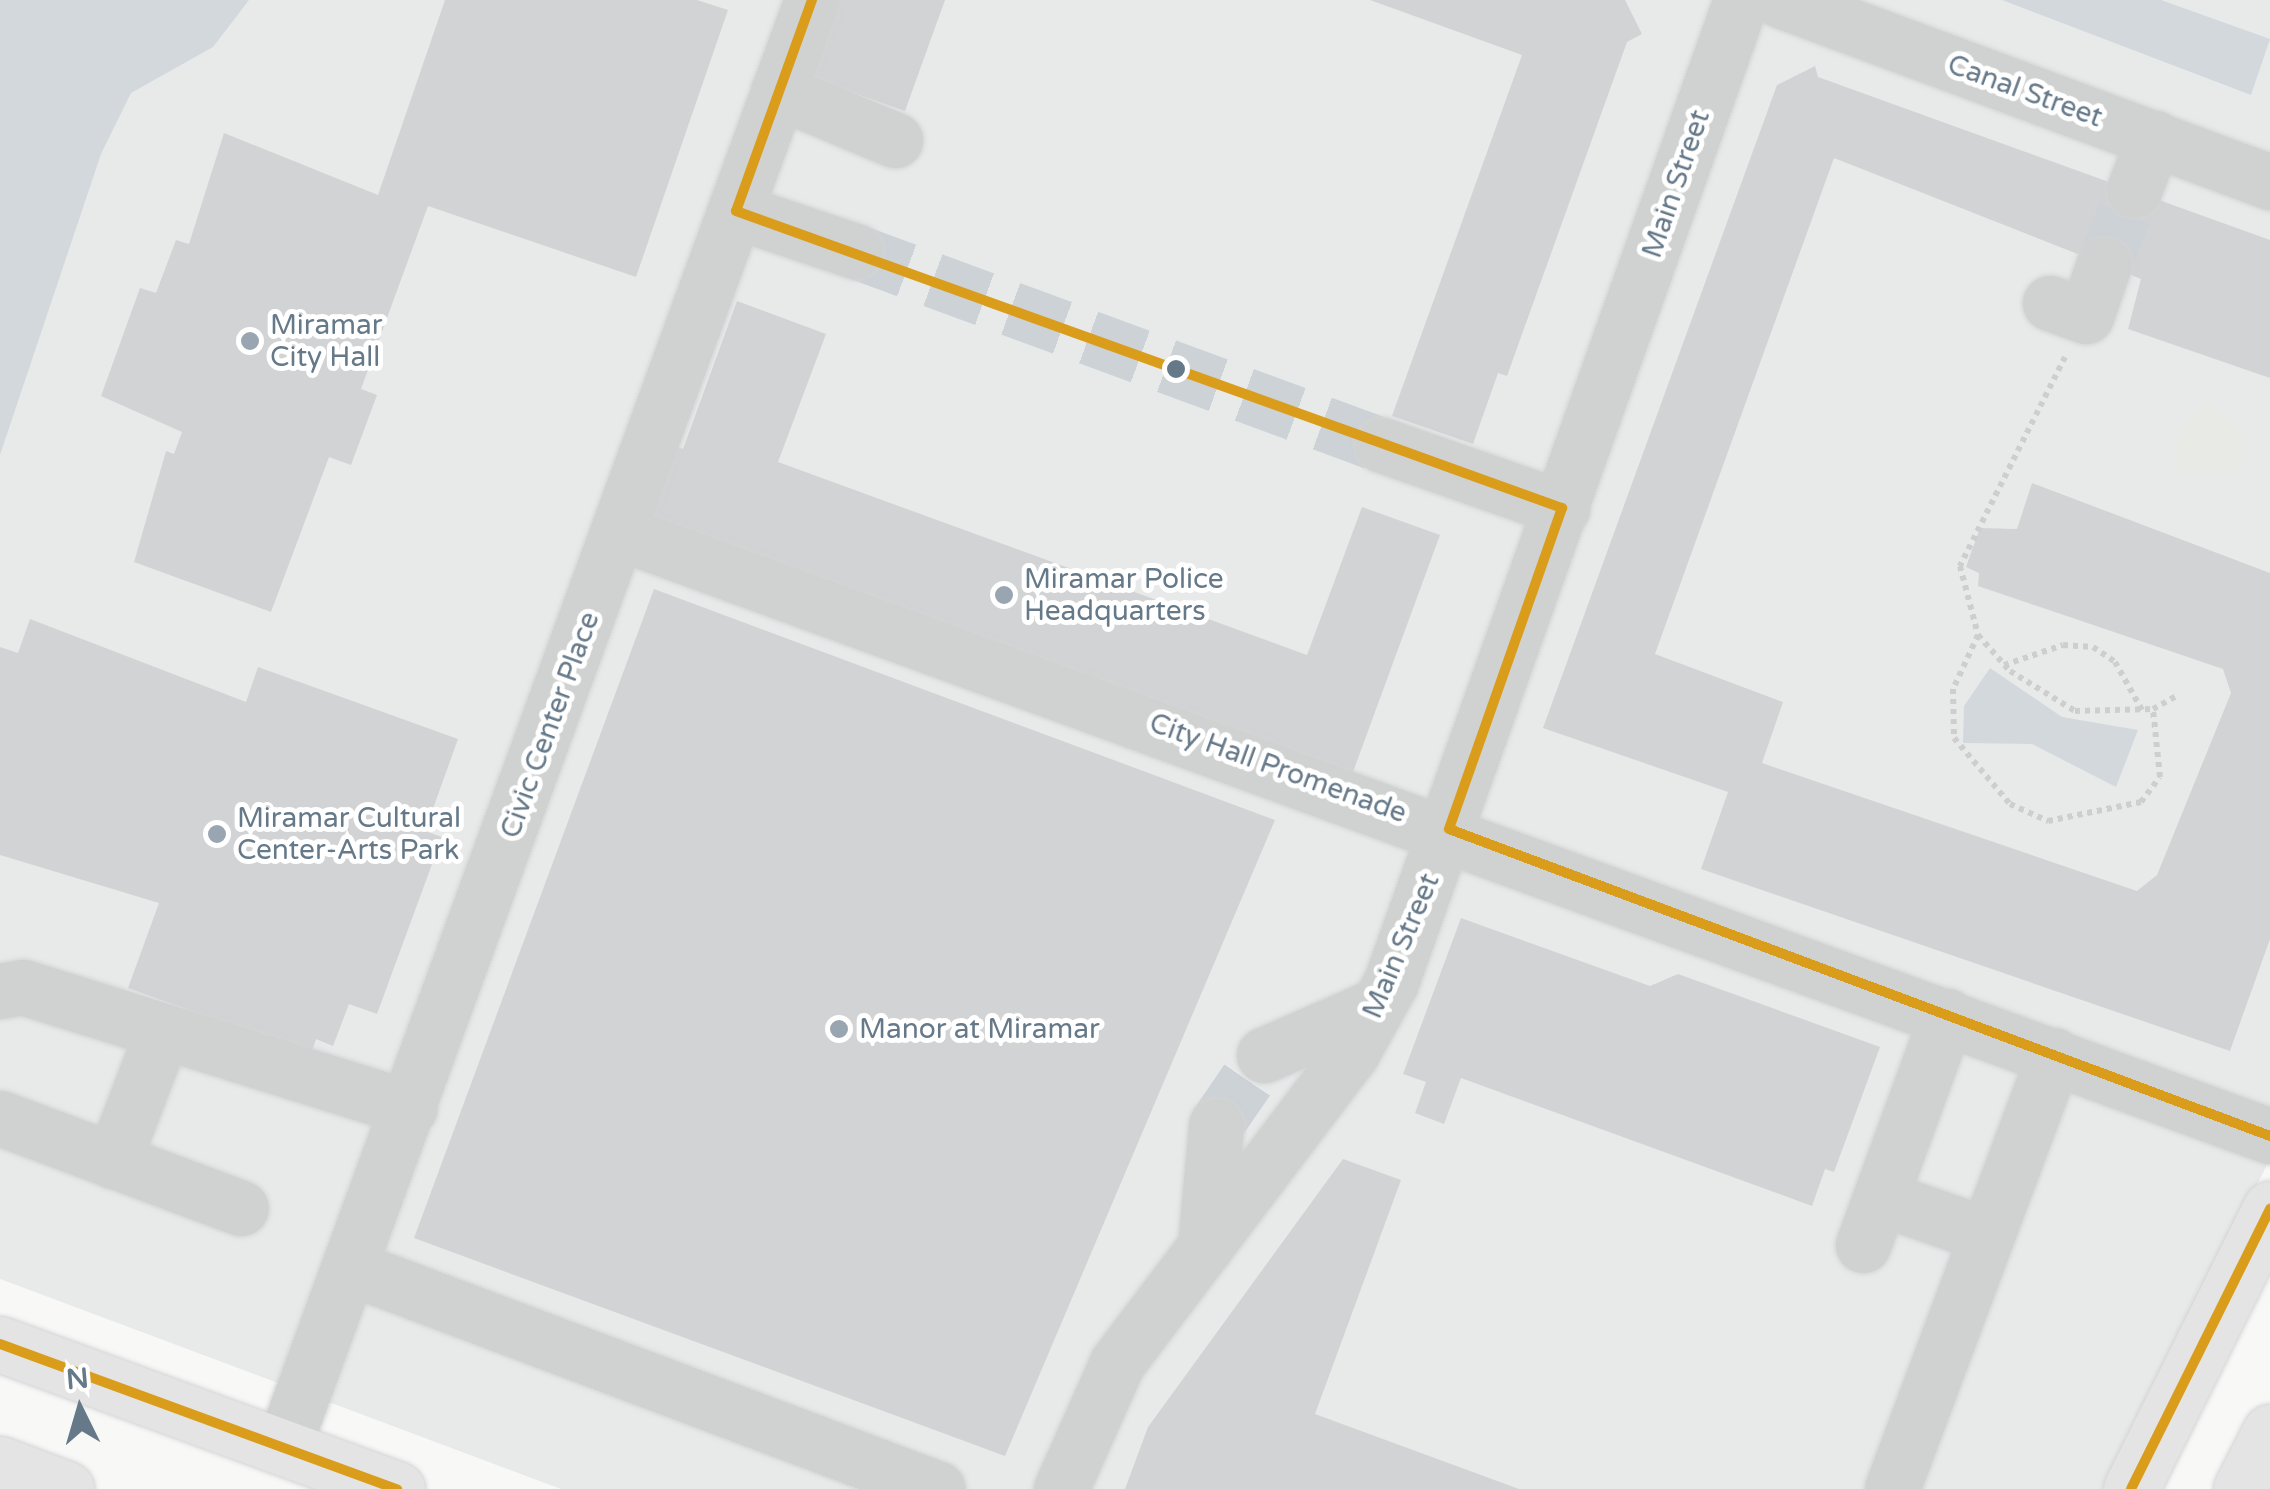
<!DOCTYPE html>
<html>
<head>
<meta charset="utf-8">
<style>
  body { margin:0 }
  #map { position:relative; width:2270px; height:1489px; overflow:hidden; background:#f8f8f7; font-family:"Varela Round",sans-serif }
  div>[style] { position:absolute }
  .built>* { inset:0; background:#e8eaea }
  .green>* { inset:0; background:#e8ebe5 }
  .water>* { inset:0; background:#d2d8dc }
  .building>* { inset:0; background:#d2d3d4 }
  .minor-tunnel>* { height:55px; margin-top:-27.5px; transform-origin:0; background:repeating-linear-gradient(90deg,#ccd2d6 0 55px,transparent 0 83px) }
  .path>* { height:6px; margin-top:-3px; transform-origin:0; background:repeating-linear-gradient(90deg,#cececf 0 5px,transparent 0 10px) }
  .roads { filter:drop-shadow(0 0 2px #d3d4d5) drop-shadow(0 0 2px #d3d4d5) }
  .minor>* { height:55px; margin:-27.5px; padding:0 27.5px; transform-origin:27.5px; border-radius:27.5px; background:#d0d2d2 }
  .major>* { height:55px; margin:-27.5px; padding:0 27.5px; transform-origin:27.5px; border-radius:27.5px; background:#e3e4e3 }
  .highway>* { height:55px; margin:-27.5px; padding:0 27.5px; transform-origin:27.5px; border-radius:27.5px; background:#e3e4e3 }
  .bus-1>* { height:10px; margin:-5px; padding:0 5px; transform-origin:5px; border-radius:5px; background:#da9d1b }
  .dots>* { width:28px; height:28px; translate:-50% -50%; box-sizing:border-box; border:5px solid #fff; border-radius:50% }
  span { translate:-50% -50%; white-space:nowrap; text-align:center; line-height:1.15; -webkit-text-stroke:10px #fff; paint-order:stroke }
  .street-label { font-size:28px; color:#667989 }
  .poi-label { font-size:28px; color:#667989 }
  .left { translate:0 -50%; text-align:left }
  .north { position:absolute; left:30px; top:1359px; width:100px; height:100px; -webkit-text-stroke:8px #fff; paint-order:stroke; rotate:355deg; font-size:28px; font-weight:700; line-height:40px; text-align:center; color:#667989 }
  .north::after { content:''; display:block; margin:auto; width:35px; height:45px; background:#667989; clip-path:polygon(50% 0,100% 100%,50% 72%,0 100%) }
</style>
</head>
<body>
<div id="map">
  <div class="built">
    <i style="clip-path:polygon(0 0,2270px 0,2270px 1159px,2103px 1489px,561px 1489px,0 1279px)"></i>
  </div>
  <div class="green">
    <i style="clip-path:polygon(2205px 403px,2249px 437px,2236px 473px,2178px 473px,2176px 442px)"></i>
  </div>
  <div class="water">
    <i style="clip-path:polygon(0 0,249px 0,213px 47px,131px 93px,101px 154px,0 455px)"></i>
    <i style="clip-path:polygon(2002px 0,2161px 0,2270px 39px,2251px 95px)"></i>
    <i style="clip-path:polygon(1990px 668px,2062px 717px,2138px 730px,2116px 787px,2032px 744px,1963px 743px,1964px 706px)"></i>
  </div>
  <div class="building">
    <i style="clip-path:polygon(445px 0,697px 0,728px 10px,636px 277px,428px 206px,361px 389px,377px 395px,351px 465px,329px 457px,271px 612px,134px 562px,166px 451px,174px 454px,182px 432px,101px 396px,140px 288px,156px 293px,176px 240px,189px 244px,224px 133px,378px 195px)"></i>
    <i style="clip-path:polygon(832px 0,945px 0,905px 111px,805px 76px)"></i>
    <i style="clip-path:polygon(1370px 0,1625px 0,1642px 34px,1627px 42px,1507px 376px,1498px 373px,1473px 444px,1392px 416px,1522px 55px)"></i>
    <i style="clip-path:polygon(1815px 66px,1818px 77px,2270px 240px,2270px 378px,2128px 329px,2141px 279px,1834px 158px,1655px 654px,1783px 702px,1762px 763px,2137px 891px,2157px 875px,2231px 693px,2223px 669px,1978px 586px,1979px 573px,1966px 567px,1980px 528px,2017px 529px,2032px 483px,2270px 573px,2270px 939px,2230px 1051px,1701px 869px,1728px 792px,1543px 728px,1777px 85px)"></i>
    <i style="clip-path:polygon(737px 301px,826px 334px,778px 462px,1307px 655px,1362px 507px,1440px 535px,1353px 772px,642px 514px,668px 443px,683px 449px)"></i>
    <i style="clip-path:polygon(654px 589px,1275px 820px,1005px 1456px,414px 1238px)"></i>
    <i style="clip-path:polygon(30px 619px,246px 702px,258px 667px,458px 739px,425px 831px,442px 837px,377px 1014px,349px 1004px,333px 1046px,316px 1039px,311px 1054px,128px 988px,159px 903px,0 855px,0 647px,18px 653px)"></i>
    <i style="clip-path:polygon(1461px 918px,1650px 986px,1678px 974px,1880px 1047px,1834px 1172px,1825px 1169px,1812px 1206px,1461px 1078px,1444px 1124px,1415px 1113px,1426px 1082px,1403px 1074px)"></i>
    <i style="clip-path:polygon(1343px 1159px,1401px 1180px,1315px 1414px,1519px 1489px,1125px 1489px,1148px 1427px)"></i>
  </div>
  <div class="minor-tunnel">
    <i style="left:855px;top:251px;width:562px;rotate:20.21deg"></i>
    <i style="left:2104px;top:264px;width:80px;rotate:-67.9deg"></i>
    <i style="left:1216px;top:1125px;width:85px;rotate:-55.6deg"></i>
  </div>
  <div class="path">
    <i style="left:2065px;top:357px;width:234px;rotate:116.7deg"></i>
    <i style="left:1960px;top:566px;width:71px;rotate:75.4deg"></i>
    <i style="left:1978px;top:635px;width:48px;rotate:48.4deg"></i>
    <i style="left:2010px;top:671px;width:76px;rotate:31.6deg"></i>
    <i style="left:2075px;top:711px;width:78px;rotate:-1.5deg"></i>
    <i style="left:2153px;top:709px;width:29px;rotate:-29deg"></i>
    <i style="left:1978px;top:635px;width:60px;rotate:114.8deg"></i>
    <i style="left:1953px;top:689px;width:49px;rotate:88.8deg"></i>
    <i style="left:1954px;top:738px;width:87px;rotate:49.7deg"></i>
    <i style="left:2010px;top:804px;width:42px;rotate:24.1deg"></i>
    <i style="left:2048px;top:821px;width:95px;rotate:-11.5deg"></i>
    <i style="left:2141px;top:802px;width:31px;rotate:-53deg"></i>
    <i style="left:2160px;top:777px;width:68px;rotate:-95.9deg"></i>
    <i style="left:2004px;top:665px;width:62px;rotate:-18.7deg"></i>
    <i style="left:2063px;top:645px;width:30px;rotate:4deg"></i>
    <i style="left:2093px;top:647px;width:27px;rotate:34deg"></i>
    <i style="left:2115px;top:662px;width:55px;rotate:60.6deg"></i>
  </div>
  <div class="roads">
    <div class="minor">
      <i style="left:1780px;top:0;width:523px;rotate:20.38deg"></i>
      <i style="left:778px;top:91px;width:127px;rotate:22.7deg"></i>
      <i style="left:2134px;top:190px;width:56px;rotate:-69deg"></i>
      <i style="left:736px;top:211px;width:126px;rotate:18.6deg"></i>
      <i style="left:2050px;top:303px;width:38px;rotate:20deg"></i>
      <i style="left:2086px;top:316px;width:55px;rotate:-70.9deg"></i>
      <i style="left:1382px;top:445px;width:191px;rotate:19.3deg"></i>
      <i style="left:621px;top:533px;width:1756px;rotate:20.09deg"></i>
      <i style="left:0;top:991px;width:23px;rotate:-10deg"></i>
      <i style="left:23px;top:987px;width:405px;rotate:17.4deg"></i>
      <i style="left:1264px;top:1055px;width:124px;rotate:-23.7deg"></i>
      <i style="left:0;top:1118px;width:257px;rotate:20.5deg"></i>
      <i style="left:113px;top:1161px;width:139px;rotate:-69deg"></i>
      <i style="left:1881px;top:1198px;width:112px;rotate:19.2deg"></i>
      <i style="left:1863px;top:1245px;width:244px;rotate:-69.9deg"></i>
      <i style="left:1205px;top:1247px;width:122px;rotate:-84.8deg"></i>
      <i style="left:349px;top:1267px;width:629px;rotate:20.65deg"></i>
      <i style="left:283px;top:1447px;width:1541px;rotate:-69.92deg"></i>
      <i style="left:1061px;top:1489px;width:138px;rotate:-66deg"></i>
      <i style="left:1117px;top:1363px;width:390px;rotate:-52.9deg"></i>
      <i style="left:1352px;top:1052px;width:80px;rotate:-60.9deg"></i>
      <i style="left:1391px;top:982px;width:1043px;rotate:-70.38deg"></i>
      <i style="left:1892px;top:1489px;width:463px;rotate:-69.5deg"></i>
    </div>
    <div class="major">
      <i style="left:2131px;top:1489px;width:313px;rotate:-63.6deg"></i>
      <i style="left:2241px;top:1489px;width:64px;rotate:-63deg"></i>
    </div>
    <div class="highway">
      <i style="left:0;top:1344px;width:423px;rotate:20.1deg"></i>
      <i style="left:0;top:1464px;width:71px;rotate:20.7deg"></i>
    </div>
  </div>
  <div class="bus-1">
    <i style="left:812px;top:0;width:224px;rotate:109.8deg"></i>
    <i style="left:736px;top:211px;width:878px;rotate:19.78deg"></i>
    <i style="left:1562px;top:508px;width:340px;rotate:109.4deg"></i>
    <i style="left:1449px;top:829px;width:877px;rotate:20.5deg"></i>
    <i style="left:0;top:1344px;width:423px;rotate:20.1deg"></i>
    <i style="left:2131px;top:1489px;width:313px;rotate:-63.6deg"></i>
  </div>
  <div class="dots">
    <i style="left:250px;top:341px;background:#99a5b0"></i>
    <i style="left:1176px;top:369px;background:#667989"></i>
    <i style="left:1004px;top:595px;background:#99a5b0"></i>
    <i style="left:217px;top:834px;background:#99a5b0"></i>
    <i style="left:839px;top:1029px;background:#99a5b0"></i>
  </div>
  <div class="street-label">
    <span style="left:2025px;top:91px;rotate:20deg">Canal Street</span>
    <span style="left:1676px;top:184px;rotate:-71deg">Main Street</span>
    <span style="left:550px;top:725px;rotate:-70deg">Civic Center Place</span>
    <span style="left:1278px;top:768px;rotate:20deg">City Hall Promenade</span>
    <span style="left:1401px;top:946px;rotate:-67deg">Main Street</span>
  </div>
  <div class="poi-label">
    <span class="left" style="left:270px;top:341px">Miramar<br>City Hall</span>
    <span class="left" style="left:1024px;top:595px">Miramar Police<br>Headquarters</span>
    <span class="left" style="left:237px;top:834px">Miramar Cultural<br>Center-Arts Park</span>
    <span class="left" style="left:859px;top:1029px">Manor at Miramar</span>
  </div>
  <div class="north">N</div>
</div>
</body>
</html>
